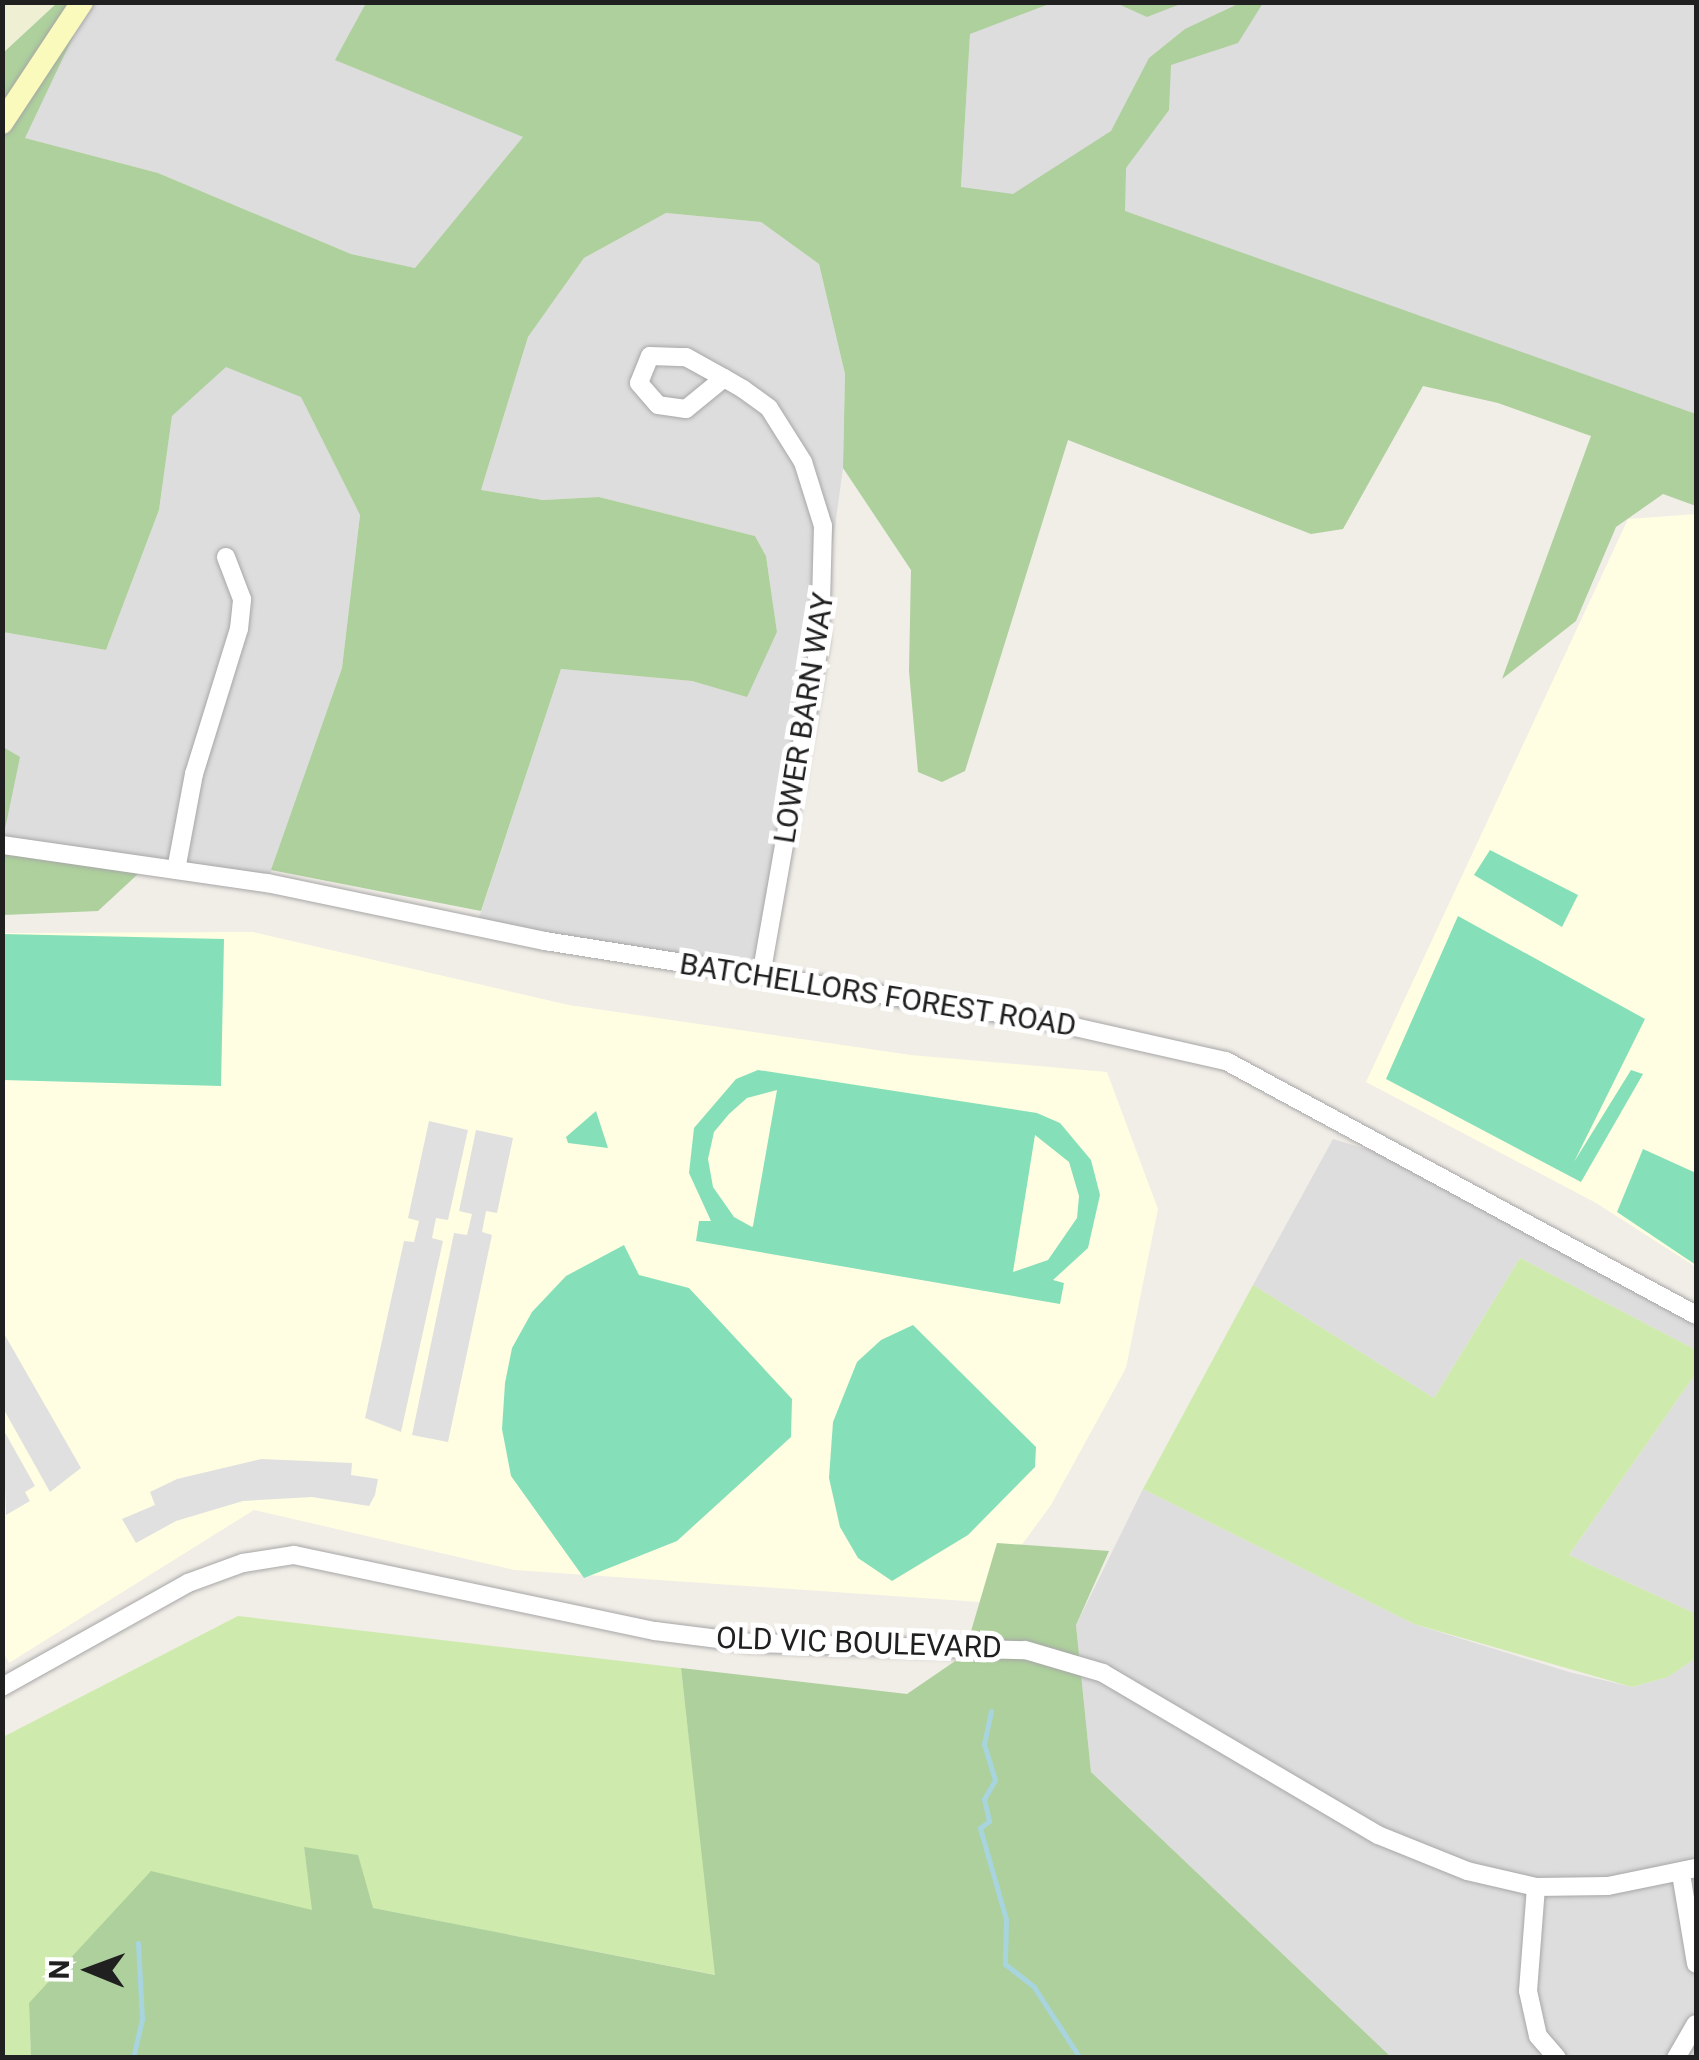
<!DOCTYPE html>
<html>
<head>
<meta charset="utf-8">
<style>
  body { margin:0 }
  #map { position:relative; width:1699px; height:2060px; overflow:hidden; background:#f1ede7; font-family:Roboto,sans-serif }
  div>[style] { position:absolute }
  .residential>* { inset:0; background:#dedddd }
  .education>* { inset:0; background:#fffee2 }
  .farmland>* { inset:0; background:#eeefd3 }
  .grass>* { inset:0; background:#ceebad }
  .forest>* { inset:0; background:#add09c }
  .pitch>* { inset:0; background:#85e0b9 }
  .parking>* { inset:0; background:#e0e0e0 }
  .stream>* { height:5px; margin:-2.5px; padding:0 2.5px; transform-origin:2.5px; border-radius:2.5px; background:#a8d4de }
  .roads { filter:drop-shadow(0 0 2px #a7a7a7) drop-shadow(0 0 2px #a7a7a7) }
  .street>* { height:18px; margin:-9px; padding:0 9px; transform-origin:9px; border-radius:9px; background:#fff }
  .secondary>* { height:22px; margin:-11px; padding:0 11px; transform-origin:11px; border-radius:11px; background:#f9fabc }
  span { translate:-50% -50%; white-space:nowrap; text-align:center; line-height:1.15; -webkit-text-stroke:10px #fff; paint-order:stroke }
  .street-label { font-size:30px; color:#202020 }
  .frame { position:absolute; inset:0; border:5px solid #202020; pointer-events:none }
  .north { position:absolute; left:40px; top:1920px; width:100px; height:100px; -webkit-text-stroke:8px #fff; paint-order:stroke; rotate:271deg; font-size:28px; font-weight:700; line-height:40px; text-align:center; color:#202020 }
  .north::after { content:''; display:block; margin:auto; width:35px; height:45px; background:#202020; clip-path:polygon(50% 0,100% 100%,50% 72%,0 100%) }
</style>
</head>
<body>
<div id="map">
  <div class="residential">
    <i style="clip-path:polygon(89px 2px,366px 3px,336px 60px,524px 137px,415px 268px,351px 254px,158px 173px,24px 138px)"></i>
    <i style="clip-path:polygon(1052px 3px,1696px 3px,1696px 414px,1228px 249px,961px 188px,970px 33px)"></i>
    <i style="clip-path:polygon(666px 213px,761px 222px,819px 264px,845px 374px,843px 468px,824px 607px,761px 974px,476px 927px,561px 669px,692px 681px,746px 696px,777px 632px,766px 556px,755px 536px,599px 497px,543px 500px,481px 490px,528px 337px,584px 258px)"></i>
    <i style="clip-path:polygon(226px 366px,302px 397px,360px 515px,342px 668px,267px 883px,3px 845px,3px 632px,106px 650px,159px 510px,172px 416px)"></i>
    <i style="clip-path:polygon(1333px 1139px,1411px 1163px,1696px 1322px,1696px 1350px,1520px 1258px,1434px 1398px,1253px 1285px)"></i>
    <i style="clip-path:polygon(1696px 1373px,1696px 1614px,1569px 1555px)"></i>
    <i style="clip-path:polygon(1143px 1489px,1414px 1624px,1569px 1672px,1632px 1687px,1668px 1677px,1696px 1658px,1696px 2057px,1391px 2057px,1091px 1772px,1076px 1625px)"></i>
  </div>
  <div class="education">
    <i style="clip-path:polygon(1696px 514px,1696px 1267px,1596px 1203px,1366px 1082px,1628px 519px)"></i>
    <i style="clip-path:polygon(253px 932px,569px 1005px,911px 1055px,1107px 1072px,1158px 1209px,1126px 1368px,1051px 1505px,980px 1602px,514px 1570px,254px 1510px,9px 1663px,3px 1652px,3px 933px)"></i>
  </div>
  <div class="farmland">
    <i style="clip-path:polygon(3px 3px,57px 3px,3px 53px)"></i>
  </div>
  <div class="grass">
    <i style="clip-path:polygon(1520px 1258px,1696px 1350px,1696px 1373px,1569px 1555px,1696px 1614px,1696px 1658px,1668px 1677px,1632px 1687px,1414px 1624px,1143px 1489px,1253px 1285px,1434px 1398px)"></i>
    <i style="clip-path:polygon(238px 1616px,681px 1668px,716px 1975px,372px 1908px,304px 1848px,313px 1911px,29px 2003px,31px 2057px,3px 2058px,3px 1737px)"></i>
  </div>
  <div class="forest">
    <i style="clip-path:polygon(57px 3px,89px 3px,25px 138px,158px 173px,351px 254px,415px 268px,523px 137px,335px 60px,366px 3px,1052px 3px,970px 34px,961px 187px,1013px 194px,1111px 131px,1149px 58px,1185px 29px,1240px 3px,1263px 3px,1238px 43px,1171px 65px,1169px 110px,1126px 168px,1125px 211px,1696px 414px,1696px 506px,1663px 494px,1616px 527px,1576px 621px,1502px 679px,1591px 436px,1498px 403px,1423px 386px,1343px 529px,1311px 534px,1068px 440px,965px 771px,942px 782px,918px 772px,909px 671px,911px 570px,843px 468px,845px 374px,819px 264px,761px 222px,666px 213px,584px 258px,528px 337px,481px 490px,543px 500px,599px 497px,755px 536px,766px 556px,777px 632px,747px 697px,692px 681px,561px 669px,481px 911px,271px 870px,342px 668px,360px 515px,301px 397px,226px 367px,172px 416px,159px 510px,106px 650px,3px 632px,3px 53px)"></i>
    <i style="clip-path:polygon(1116px 3px,1183px 3px,1147px 17px)"></i>
    <i style="clip-path:polygon(3px 747px,20px 757px,5px 829px,2px 829px)"></i>
    <i style="clip-path:polygon(2px 845px,138px 874px,98px 911px,3px 915px)"></i>
    <i style="clip-path:polygon(997px 1543px,1109px 1551px,1076px 1625px,1091px 1772px,1391px 2057px,31px 2058px,29px 2003px,151px 1871px,312px 1910px,304px 1847px,358px 1855px,373px 1908px,715px 1975px,681px 1668px,907px 1694px,964px 1655px)"></i>
  </div>
  <div class="pitch">
    <i style="clip-path:polygon(1490px 850px,1578px 895px,1562px 927px,1474px 875px)"></i>
    <i style="clip-path:polygon(1458px 916px,1645px 1019px,1574px 1162px,1631px 1070px,1643px 1074px,1581px 1182px,1386px 1079px)"></i>
    <i style="clip-path:polygon(3px 934px,224px 939px,221px 1086px,3px 1080px)"></i>
    <i style="clip-path:polygon(evenodd,758px 1070px,1037px 1113px,1060px 1123px,1091px 1160px,1100px 1195px,1088px 1248px,1053px 1280px,1064px 1283px,1060px 1304px,696px 1241px,699px 1221px,711px 1221px,689px 1173px,694px 1128px,736px 1079px,758px 1070px,777px 1090px,753px 1226px,752px 1227px,734px 1217px,713px 1187px,708px 1159px,714px 1132px,729px 1114px,747px 1098px,777px 1090px,758px 1070px,1035px 1135px,1069px 1162px,1079px 1196px,1077px 1218px,1048px 1260px,1013px 1272px,1035px 1135px)"></i>
    <i style="clip-path:polygon(596px 1111px,608px 1148px,568px 1143px,566px 1137px)"></i>
    <i style="clip-path:polygon(1643px 1149px,1696px 1173px,1696px 1265px,1617px 1212px)"></i>
    <i style="clip-path:polygon(624px 1245px,639px 1275px,689px 1288px,792px 1399px,791px 1437px,677px 1541px,584px 1578px,511px 1476px,502px 1429px,505px 1383px,512px 1348px,532px 1312px,566px 1276px)"></i>
    <i style="clip-path:polygon(913px 1325px,1036px 1447px,1035px 1467px,968px 1535px,892px 1581px,858px 1558px,840px 1527px,829px 1478px,833px 1422px,857px 1362px,881px 1340px)"></i>
  </div>
  <div class="parking">
    <i style="clip-path:polygon(429px 1121px,468px 1130px,448px 1220px,436px 1218px,432px 1238px,443px 1241px,401px 1432px,365px 1418px,404px 1241px,414px 1242px,419px 1221px,408px 1218px)"></i>
    <i style="clip-path:polygon(476px 1130px,513px 1138px,497px 1213px,486px 1211px,482px 1232px,492px 1235px,448px 1442px,412px 1435px,454px 1233px,467px 1235px,472px 1214px,459px 1211px)"></i>
    <i style="clip-path:polygon(2px 1330px,81px 1468px,50px 1492px,3px 1408px)"></i>
    <i style="clip-path:polygon(3px 1429px,35px 1486px,25px 1492px,30px 1501px,6px 1515px)"></i>
    <i style="clip-path:polygon(261px 1459px,352px 1463px,351px 1475px,378px 1479px,375px 1495px,369px 1506px,312px 1497px,243px 1501px,176px 1521px,136px 1543px,122px 1519px,155px 1505px,150px 1492px,177px 1479px)"></i>
  </div>
  <div class="stream">
    <i style="left:991px;top:1711px;width:34px;rotate:102deg"></i>
    <i style="left:984px;top:1744px;width:38px;rotate:73deg"></i>
    <i style="left:995px;top:1780px;width:22px;rotate:120deg"></i>
    <i style="left:984px;top:1799px;width:23px;rotate:77deg"></i>
    <i style="left:989px;top:1821px;width:11px;rotate:142deg"></i>
    <i style="left:980px;top:1828px;width:95px;rotate:74.1deg"></i>
    <i style="left:1006px;top:1919px;width:45px;rotate:91.3deg"></i>
    <i style="left:1005px;top:1964px;width:37px;rotate:38deg"></i>
    <i style="left:1034px;top:1987px;width:85px;rotate:57.1deg"></i>
    <i style="left:133px;top:2058px;width:40px;rotate:-77deg"></i>
    <i style="left:142px;top:2019px;width:76px;rotate:-93deg"></i>
  </div>
  <div class="roads">
    <div class="street">
      <i style="left:724px;top:378px;width:49px;rotate:140.8deg"></i>
      <i style="left:686px;top:409px;width:28px;rotate:-172deg"></i>
      <i style="left:658px;top:405px;width:29px;rotate:-131deg"></i>
      <i style="left:639px;top:383px;width:29px;rotate:-68deg"></i>
      <i style="left:650px;top:356px;width:36px;rotate:2deg"></i>
      <i style="left:686px;top:357px;width:43px;rotate:28.9deg"></i>
      <i style="left:724px;top:378px;width:22px;rotate:30deg"></i>
      <i style="left:743px;top:389px;width:32px;rotate:36deg"></i>
      <i style="left:769px;top:408px;width:64px;rotate:57.8deg"></i>
      <i style="left:803px;top:462px;width:67px;rotate:72.6deg"></i>
      <i style="left:823px;top:526px;width:115px;rotate:91.5deg"></i>
      <i style="left:820px;top:641px;width:338px;rotate:100deg"></i>
      <i style="left:2px;top:845px;width:268px;rotate:8.2deg"></i>
      <i style="left:267px;top:883px;width:284px;rotate:11.8deg"></i>
      <i style="left:545px;top:941px;width:509px;rotate:9.04deg"></i>
      <i style="left:1048px;top:1021px;width:182px;rotate:12.7deg"></i>
      <i style="left:1226px;top:1061px;width:534px;rotate:28.39deg"></i>
      <i style="left:176px;top:870px;width:98px;rotate:-79.4deg"></i>
      <i style="left:194px;top:774px;width:152px;rotate:-72.8deg"></i>
      <i style="left:239px;top:629px;width:30px;rotate:-84deg"></i>
      <i style="left:242px;top:599px;width:45px;rotate:-110.9deg"></i>
      <i style="left:2px;top:1687px;width:213px;rotate:-29.2deg"></i>
      <i style="left:188px;top:1583px;width:59px;rotate:-20deg"></i>
      <i style="left:243px;top:1563px;width:52px;rotate:-8.9deg"></i>
      <i style="left:294px;top:1555px;width:369px;rotate:11.9deg"></i>
      <i style="left:655px;top:1631px;width:96px;rotate:7.2deg"></i>
      <i style="left:750px;top:1643px;width:275px;rotate:1.5deg"></i>
      <i style="left:1025px;top:1650px;width:81px;rotate:16.4deg"></i>
      <i style="left:1103px;top:1673px;width:319px;rotate:30.5deg"></i>
      <i style="left:1378px;top:1835px;width:96px;rotate:22deg"></i>
      <i style="left:1467px;top:1871px;width:71px;rotate:13.1deg"></i>
      <i style="left:1536px;top:1887px;width:72px;rotate:-0.8deg"></i>
      <i style="left:1608px;top:1886px;width:90px;rotate:-11.6deg"></i>
      <i style="left:1681px;top:1874px;width:91px;rotate:80.5deg"></i>
      <i style="left:1536px;top:1887px;width:104px;rotate:94.4deg"></i>
      <i style="left:1528px;top:1991px;width:46px;rotate:77.5deg"></i>
      <i style="left:1538px;top:2036px;width:29px;rotate:49deg"></i>
      <i style="left:1676px;top:2058px;width:39px;rotate:-60deg"></i>
    </div>
    <div class="secondary">
      <i style="left:2px;top:123px;width:145px;rotate:-56.5deg"></i>
    </div>
  </div>
  <div class="street-label">
    <span style="left:804px;top:718px;rotate:-81deg">LOWER BARN WAY</span>
    <span style="left:878px;top:995px;rotate:9deg">BATCHELLORS FOREST ROAD</span>
    <span style="left:859px;top:1643px;rotate:2deg">OLD VIC BOULEVARD</span>
  </div>
  <div class="frame"></div>
  <div class="north">N</div>
</div>
</body>
</html>
